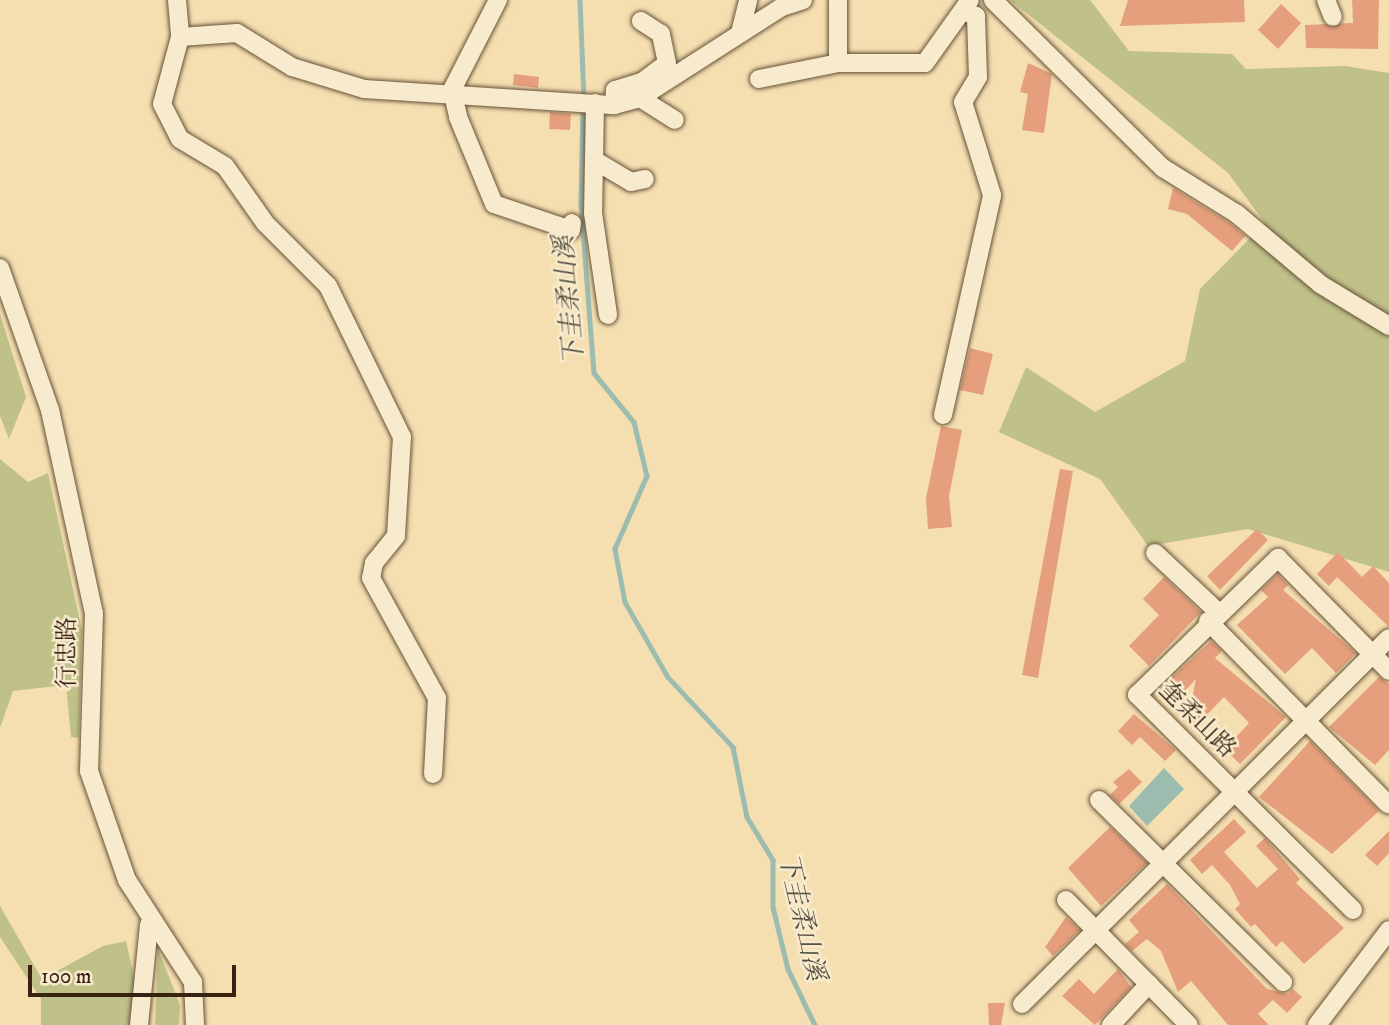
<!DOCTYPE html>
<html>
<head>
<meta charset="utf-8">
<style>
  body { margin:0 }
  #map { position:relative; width:1389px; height:1025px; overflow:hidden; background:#f5dfb1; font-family:"IM FELL DW Pica","Noto Serif TC",serif }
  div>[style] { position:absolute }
  .green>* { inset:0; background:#bfc189 }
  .water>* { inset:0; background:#9cbcaf }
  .stream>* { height:4.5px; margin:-2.25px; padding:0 2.25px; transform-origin:2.25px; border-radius:2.25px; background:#9cbcaf }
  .building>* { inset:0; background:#e69f7c }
  .roads { filter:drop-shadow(0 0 2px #675239) drop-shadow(0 0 2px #675239) }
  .minor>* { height:18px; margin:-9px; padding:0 9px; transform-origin:9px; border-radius:9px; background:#f8eacc }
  span { translate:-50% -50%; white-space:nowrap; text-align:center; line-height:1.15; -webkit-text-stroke:5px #f8eacc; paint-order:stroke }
  .street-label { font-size:24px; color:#382311 }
  .water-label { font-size:26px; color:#565140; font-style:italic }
  .scale { position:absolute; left:28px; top:965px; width:208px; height:32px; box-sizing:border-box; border:4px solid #382311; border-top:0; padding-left:9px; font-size:21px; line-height:24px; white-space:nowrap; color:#382311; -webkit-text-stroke:5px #f8eacc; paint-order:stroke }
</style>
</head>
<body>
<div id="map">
  <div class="green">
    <i style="clip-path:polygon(1010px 0,1090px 0,1129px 51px,1232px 54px,1246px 69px,1345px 66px,1389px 73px,1389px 572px,1248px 529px,1148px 546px,1100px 479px,999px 432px,1026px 367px,1095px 412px,1185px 361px,1200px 289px,1265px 223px,1228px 173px)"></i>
    <i style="clip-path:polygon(0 314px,26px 397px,9px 439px,0 416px)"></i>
    <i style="clip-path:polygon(0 459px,28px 482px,48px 473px,82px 631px,79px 738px,71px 737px,66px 685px,13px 691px,0 728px)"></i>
    <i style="clip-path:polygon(0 906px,42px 979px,103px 946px,126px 941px,140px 1004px,131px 1025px,41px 1025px,41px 999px,0 937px)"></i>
    <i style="clip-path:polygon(158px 949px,180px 1005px,179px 1025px,155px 1025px)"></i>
  </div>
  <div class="water">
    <i style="clip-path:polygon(1164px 768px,1184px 789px,1147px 826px,1129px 806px)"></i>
  </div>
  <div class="stream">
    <i style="left:580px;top:0;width:98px;rotate:87.7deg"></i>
    <i style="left:583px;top:107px;width:97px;rotate:91.2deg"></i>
    <i style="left:581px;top:204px;width:169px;rotate:85.6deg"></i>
    <i style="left:594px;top:373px;width:63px;rotate:50.8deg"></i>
    <i style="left:634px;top:422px;width:56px;rotate:76.5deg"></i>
    <i style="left:647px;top:476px;width:80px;rotate:113.7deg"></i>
    <i style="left:615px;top:549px;width:54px;rotate:79.3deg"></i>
    <i style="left:625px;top:602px;width:86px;rotate:60.2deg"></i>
    <i style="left:668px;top:677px;width:96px;rotate:47.1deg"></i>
    <i style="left:733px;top:747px;width:71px;rotate:78.7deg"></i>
    <i style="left:747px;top:817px;width:50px;rotate:58.8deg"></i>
    <i style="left:773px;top:860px;width:47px;rotate:90deg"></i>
    <i style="left:773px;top:907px;width:64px;rotate:76.4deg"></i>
    <i style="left:788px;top:969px;width:62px;rotate:64.3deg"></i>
  </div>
  <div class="building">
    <i style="clip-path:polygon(1128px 0,1244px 0,1245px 22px,1120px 26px)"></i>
    <i style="clip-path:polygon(1352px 0,1379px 0,1378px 49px,1306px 48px,1305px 25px,1353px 23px)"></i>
    <i style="clip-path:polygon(1281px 4px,1301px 23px,1278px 49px,1258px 30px)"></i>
    <i style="clip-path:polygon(1028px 63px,1052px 74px,1044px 133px,1022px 130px,1028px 94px,1020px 92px)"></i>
    <i style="clip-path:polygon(514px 74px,539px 77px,538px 88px,513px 85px)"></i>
    <i style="clip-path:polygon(550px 112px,571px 114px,570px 130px,549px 129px)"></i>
    <i style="clip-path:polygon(1173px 188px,1230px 223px,1245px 236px,1232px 251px,1187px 214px,1168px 209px)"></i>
    <i style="clip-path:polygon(970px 348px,993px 354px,983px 395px,960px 390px)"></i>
    <i style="clip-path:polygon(941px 426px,962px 430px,949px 496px,952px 527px,928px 529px,926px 498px)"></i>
    <i style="clip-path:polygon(1060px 469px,1073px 471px,1038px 678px,1022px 675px)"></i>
    <i style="clip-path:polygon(1257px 529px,1268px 540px,1220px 590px,1207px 576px)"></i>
    <i style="clip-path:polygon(1338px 552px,1362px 577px,1373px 566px,1389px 583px,1389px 627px,1337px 577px,1329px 586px,1317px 574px)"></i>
    <i style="clip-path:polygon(1278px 574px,1288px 585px,1283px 590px,1356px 653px,1336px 673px,1312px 648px,1285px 674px,1237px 625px,1268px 597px,1261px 590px)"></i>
    <i style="clip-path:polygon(1164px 577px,1201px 612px,1149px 666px,1129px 646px,1159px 615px,1143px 599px)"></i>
    <i style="clip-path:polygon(1211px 641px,1222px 651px,1215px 658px,1286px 717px,1240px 764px,1225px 749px,1249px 723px,1224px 697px,1196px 726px,1188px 719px,1196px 679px,1180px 696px,1170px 687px,1169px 680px)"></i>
    <i style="clip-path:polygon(1379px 677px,1389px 684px,1389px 750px,1375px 765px,1329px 727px)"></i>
    <i style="clip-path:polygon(1134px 714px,1176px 750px,1165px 761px,1140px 737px,1132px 745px,1118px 731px)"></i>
    <i style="clip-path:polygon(1310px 741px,1379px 811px,1332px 854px,1259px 797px)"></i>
    <i style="clip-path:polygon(1129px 769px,1142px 782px,1119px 804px,1110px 795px,1118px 787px,1113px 782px)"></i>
    <i style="clip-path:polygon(1234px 819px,1246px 832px,1224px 852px,1257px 888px,1278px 869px,1256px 846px,1265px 838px,1300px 879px,1296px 883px,1344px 928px,1304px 964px,1282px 941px,1276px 947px,1255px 924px,1251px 927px,1235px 909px,1240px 904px,1230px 885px,1212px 865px,1202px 874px,1190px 860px)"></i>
    <i style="clip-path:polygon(1110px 827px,1147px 863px,1101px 906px,1068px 868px)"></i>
    <i style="clip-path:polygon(1389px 831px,1389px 853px,1377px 866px,1365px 855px)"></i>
    <i style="clip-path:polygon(1167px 884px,1267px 989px,1288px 994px,1293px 989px,1302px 997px,1287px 1013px,1273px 1000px,1258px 1014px,1269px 1025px,1228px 1025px,1191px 981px,1178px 992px,1161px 951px,1147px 939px,1132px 951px,1125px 944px,1139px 932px,1129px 920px)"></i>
    <i style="clip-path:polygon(1066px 917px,1080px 930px,1053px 956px,1045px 947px)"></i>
    <i style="clip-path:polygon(1118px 969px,1131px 987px,1095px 1025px,1062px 996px,1079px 979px,1094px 994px)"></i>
    <i style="clip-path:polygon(988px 1003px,1005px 1003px,1001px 1025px,989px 1025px)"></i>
  </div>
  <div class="roads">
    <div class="minor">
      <i style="left:177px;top:0;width:37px;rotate:85deg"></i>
      <i style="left:180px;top:37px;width:57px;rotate:-4deg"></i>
      <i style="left:237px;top:33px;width:65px;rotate:31.7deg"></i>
      <i style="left:292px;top:67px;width:75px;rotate:17deg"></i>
      <i style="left:364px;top:89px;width:251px;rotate:3.7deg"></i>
      <i style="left:614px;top:105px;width:27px;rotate:-15deg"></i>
      <i style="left:640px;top:98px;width:169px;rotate:-32.7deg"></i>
      <i style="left:782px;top:7px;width:22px;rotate:-18deg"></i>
      <i style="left:498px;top:0;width:101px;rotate:117.1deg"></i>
      <i style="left:452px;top:90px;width:28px;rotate:77deg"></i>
      <i style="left:458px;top:117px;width:94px;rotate:67.5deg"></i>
      <i style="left:494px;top:204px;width:81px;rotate:18.7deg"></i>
      <i style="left:571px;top:230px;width:7px;rotate:-82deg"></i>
      <i style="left:838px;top:0;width:63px;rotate:90deg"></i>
      <i style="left:993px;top:0;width:239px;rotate:44.7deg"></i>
      <i style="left:1163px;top:168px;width:87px;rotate:31.9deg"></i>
      <i style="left:1237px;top:214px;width:109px;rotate:40.1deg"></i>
      <i style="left:1320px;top:284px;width:81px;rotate:31.3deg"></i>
      <i style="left:1326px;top:0;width:18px;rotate:68deg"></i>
      <i style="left:740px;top:33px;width:34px;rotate:-76deg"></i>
      <i style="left:180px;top:37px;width:69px;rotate:105deg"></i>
      <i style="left:162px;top:104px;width:39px;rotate:63deg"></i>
      <i style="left:180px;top:139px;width:52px;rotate:31deg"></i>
      <i style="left:225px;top:166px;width:70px;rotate:54.9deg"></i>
      <i style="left:265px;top:223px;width:89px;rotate:45deg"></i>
      <i style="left:328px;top:286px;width:168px;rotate:63.9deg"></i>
      <i style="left:402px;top:437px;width:99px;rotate:93.5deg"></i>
      <i style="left:396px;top:536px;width:35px;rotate:129deg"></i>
      <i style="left:374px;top:563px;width:15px;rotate:101deg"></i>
      <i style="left:371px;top:578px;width:137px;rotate:61.2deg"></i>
      <i style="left:437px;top:698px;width:76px;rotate:93deg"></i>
      <i style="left:759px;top:79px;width:81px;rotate:-11.4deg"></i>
      <i style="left:838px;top:63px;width:87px"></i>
      <i style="left:925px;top:63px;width:77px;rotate:-54.5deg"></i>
      <i style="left:640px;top:98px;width:41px;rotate:32.2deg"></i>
      <i style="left:595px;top:103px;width:110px;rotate:91deg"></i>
      <i style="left:593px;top:213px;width:103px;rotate:81.6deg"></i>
      <i style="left:614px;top:105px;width:15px;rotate:-86deg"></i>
      <i style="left:615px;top:90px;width:28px;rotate:-17deg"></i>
      <i style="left:642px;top:82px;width:31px;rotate:-37deg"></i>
      <i style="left:667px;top:63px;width:30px;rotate:-102deg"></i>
      <i style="left:661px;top:34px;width:24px;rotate:-147deg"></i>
      <i style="left:594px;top:160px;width:43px;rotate:30.7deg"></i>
      <i style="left:631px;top:182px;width:14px;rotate:-12deg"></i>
      <i style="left:0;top:268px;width:151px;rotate:70.6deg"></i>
      <i style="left:50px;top:410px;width:208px;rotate:77.8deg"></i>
      <i style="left:94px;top:613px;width:158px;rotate:91.8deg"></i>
      <i style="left:89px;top:771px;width:115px;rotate:70.8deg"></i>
      <i style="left:127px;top:880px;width:121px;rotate:57.1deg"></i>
      <i style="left:193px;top:982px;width:43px;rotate:87.3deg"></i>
      <i style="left:943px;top:415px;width:225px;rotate:-77.4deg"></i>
      <i style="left:992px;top:195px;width:97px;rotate:-107.3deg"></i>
      <i style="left:963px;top:102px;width:29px;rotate:-59deg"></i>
      <i style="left:978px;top:77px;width:61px;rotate:-91.9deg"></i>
      <i style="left:976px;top:16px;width:11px;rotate:-158deg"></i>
      <i style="left:1155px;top:553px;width:85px;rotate:43.1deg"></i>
      <i style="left:1208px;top:621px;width:257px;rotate:45.5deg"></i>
      <i style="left:1099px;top:800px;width:259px;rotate:44.7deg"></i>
      <i style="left:1066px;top:900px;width:175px;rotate:45.5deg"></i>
      <i style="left:1353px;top:910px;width:305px;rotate:-135.1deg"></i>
      <i style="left:1137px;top:695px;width:197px;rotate:-44.2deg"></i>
      <i style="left:1278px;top:558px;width:158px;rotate:45.5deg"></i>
      <i style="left:1022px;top:1004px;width:518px;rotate:-44.92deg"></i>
      <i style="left:139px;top:1025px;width:101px;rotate:-84.3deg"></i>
      <i style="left:1111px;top:1025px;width:56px;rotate:-47.2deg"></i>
      <i style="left:1317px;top:1025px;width:119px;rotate:-52.8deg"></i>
    </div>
  </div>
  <div class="street-label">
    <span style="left:68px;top:653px;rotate:-90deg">行忠路</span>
    <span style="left:1197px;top:720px;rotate:45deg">奎柔山路</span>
  </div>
  <div class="water-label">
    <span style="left:570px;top:300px;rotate:-95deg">下圭柔山溪</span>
    <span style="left:801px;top:917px;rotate:77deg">下圭柔山溪</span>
  </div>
  <div class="scale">100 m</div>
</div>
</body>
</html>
